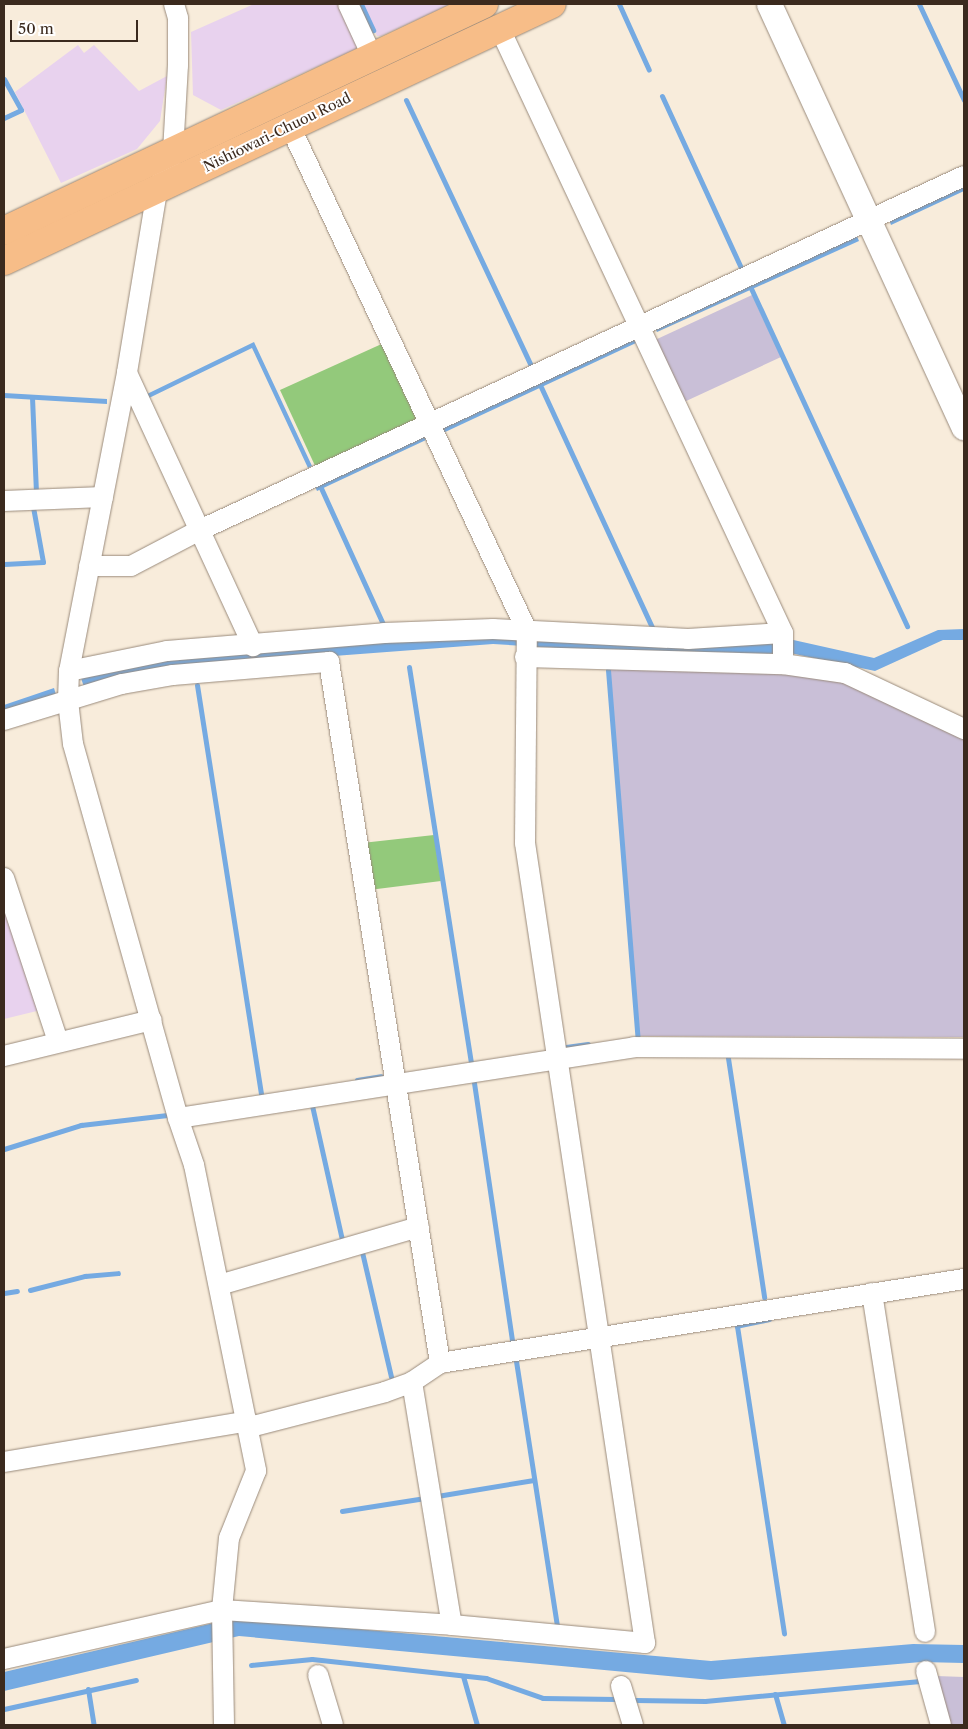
<!DOCTYPE html>
<html>
<head>
<meta charset="utf-8">
<style>
  body { margin:0 }
  #map { position:relative; width:968px; height:1729px; overflow:hidden; background:#f8ecdb; font-family:"Libre Caslon Text",serif }
  div>[style] { position:absolute }
  .built>* { inset:0; background:#e8d2ee }
  .industrial>* { inset:0; background:#c9bfd7 }
  .green>* { inset:0; background:#93c97b }
  .water>* { inset:0; background:#75aae2 }
  .stream>* { height:5px; margin:-2.5px; padding:0 2.5px; transform-origin:2.5px; border-radius:2.5px; background:#75aae2 }
  .roads { filter:drop-shadow(0 0 1px #9a8b7c) drop-shadow(0 0 1px #9a8b7c) }
  .minor>* { height:20px; margin:-10px; padding:0 10px; transform-origin:10px; border-radius:10px; background:#fff }
  .tertiary>* { height:25px; margin:-12.5px; padding:0 12.5px; transform-origin:12.5px; border-radius:12.5px; background:#fff }
  .primary>* { height:28px; margin:-14px; padding:0 14px; transform-origin:14px; border-radius:14px; background:#f7bd88 }
  span { translate:-50% -50%; white-space:nowrap; text-align:center; line-height:1.15; -webkit-text-stroke:4px #fff; paint-order:stroke }
  .street-label { font-size:14px; color:#3b2a1e }
  .frame { position:absolute; inset:0; border:5px solid #3b2a1e; pointer-events:none }
  .scale { position:absolute; left:10px; top:20px; width:128px; height:22px; box-sizing:border-box; border:2px solid #3b2a1e; border-top:0; padding-left:6px; font-size:15px; line-height:18px; white-space:nowrap; color:#3b2a1e; -webkit-text-stroke:4px #fff; paint-order:stroke }
</style>
</head>
<body>
<div id="map">
  <div class="built">
    <i style="clip-path:polygon(254px 4px,343px 4px,359px 41px,356px 49px,221px 110px,193px 95px,191px 32px)"></i>
    <i style="clip-path:polygon(363px 4px,451px 4px,381px 36px,377px 36px)"></i>
    <i style="clip-path:polygon(78px 45px,84px 53px,94px 45px,139px 91px,167px 76px,160px 121px,137px 149px,61px 183px,15px 92px)"></i>
    <i style="clip-path:polygon(4px 907px,41px 1010px,4px 1019px)"></i>
  </div>
  <div class="industrial">
    <i style="clip-path:polygon(752px 295px,781px 357px,684px 402px,655px 340px)"></i>
    <i style="clip-path:polygon(609px 666px,830px 676px,964px 736px,964px 1037px,639px 1036px)"></i>
    <i style="clip-path:polygon(936px 1676px,964px 1677px,964px 1725px,950px 1725px)"></i>
  </div>
  <div class="green">
    <i style="clip-path:polygon(386px 342px,418px 412px,416px 423px,317px 470px,280px 390px)"></i>
    <i style="clip-path:polygon(434px 835px,441px 881px,369px 890px,362px 843px)"></i>
  </div>
  <div class="water">
    <i style="clip-path:polygon(964px 184px,964px 191px,891px 225px,889px 219px)"></i>
    <i style="clip-path:polygon(856px 234px,859px 241px,657px 332px,654px 326px)"></i>
    <i style="clip-path:polygon(633px 337px,636px 343px,443px 433px,440px 426px)"></i>
    <i style="clip-path:polygon(254px 342px,312px 466px,308px 468px,252px 348px,149px 398px,147px 394px)"></i>
    <i style="clip-path:polygon(4px 393px,107px 399px,107px 404px,4px 398px)"></i>
    <i style="clip-path:polygon(422px 433px,426px 440px,317px 491px,314px 484px)"></i>
    <i style="clip-path:polygon(964px 629px,964px 640px,943px 640px,875px 671px,790px 653px,695px 657px,493px 644px,173px 668px,85px 690px,81px 678px,171px 658px,494px 634px,789px 639px,874px 658px,938px 630px)"></i>
    <i style="clip-path:polygon(54px 688px,57px 698px,4px 716px,4px 705px)"></i>
    <i style="clip-path:polygon(235px 1618px,711px 1661px,913px 1644px,964px 1645px,964px 1663px,921px 1662px,711px 1680px,239px 1636px,4px 1691px,4px 1672px)"></i>
  </div>
  <div class="stream">
    <i style="left:361px;top:4px;width:29px;rotate:65deg"></i>
    <i style="left:619px;top:4px;width:72px;rotate:65.6deg"></i>
    <i style="left:919px;top:4px;width:106px;rotate:64.9deg"></i>
    <i style="left:4px;top:79px;width:35px;rotate:61deg"></i>
    <i style="left:21px;top:110px;width:19px;rotate:155deg"></i>
    <i style="left:662px;top:96px;width:194px;rotate:65.3deg"></i>
    <i style="left:406px;top:100px;width:298px;rotate:64.8deg"></i>
    <i style="left:749px;top:284px;width:377px;rotate:65.2deg"></i>
    <i style="left:541px;top:387px;width:267px;rotate:65.2deg"></i>
    <i style="left:32px;top:397px;width:95px;rotate:87.6deg"></i>
    <i style="left:321px;top:488px;width:149px;rotate:65.5deg"></i>
    <i style="left:4px;top:564px;width:39px;rotate:-3deg"></i>
    <i style="left:43px;top:562px;width:56px;rotate:-100.3deg"></i>
    <i style="left:409px;top:667px;width:401px;rotate:81.1deg"></i>
    <i style="left:608px;top:670px;width:370px;rotate:85.4deg"></i>
    <i style="left:197px;top:685px;width:416px;rotate:81.1deg"></i>
    <i style="left:566px;top:1047px;width:22px;rotate:-8deg"></i>
    <i style="left:728px;top:1058px;width:242px;rotate:81.4deg"></i>
    <i style="left:473px;top:1076px;width:267px;rotate:81.6deg"></i>
    <i style="left:357px;top:1080px;width:24px;rotate:-9deg"></i>
    <i style="left:311px;top:1101px;width:147px;rotate:77.4deg"></i>
    <i style="left:4px;top:1149px;width:81px;rotate:-17.3deg"></i>
    <i style="left:81px;top:1125px;width:87px;rotate:-6.6deg"></i>
    <i style="left:362px;top:1252px;width:128px;rotate:76.9deg"></i>
    <i style="left:30px;top:1290px;width:57px;rotate:-14.3deg"></i>
    <i style="left:85px;top:1276px;width:33px;rotate:-5deg"></i>
    <i style="left:4px;top:1293px;width:13px;rotate:-9deg"></i>
    <i style="left:769px;top:1319px;width:33px;rotate:168deg"></i>
    <i style="left:737px;top:1326px;width:311px;rotate:81.3deg"></i>
    <i style="left:516px;top:1361px;width:268px;rotate:81.2deg"></i>
    <i style="left:437px;top:1496px;width:98px;rotate:-9.4deg"></i>
    <i style="left:342px;top:1511px;width:84px;rotate:-8.9deg"></i>
    <i style="left:251px;top:1665px;width:61px;rotate:-5.6deg"></i>
    <i style="left:312px;top:1659px;width:175px;rotate:6.2deg"></i>
    <i style="left:486px;top:1678px;width:60px;rotate:19.3deg"></i>
    <i style="left:543px;top:1698px;width:73px;rotate:0.8deg"></i>
    <i style="left:463px;top:1676px;width:51px;rotate:74.1deg"></i>
    <i style="left:88px;top:1689px;width:36px;rotate:81deg"></i>
    <i style="left:775px;top:1694px;width:32px;rotate:74deg"></i>
    <i style="left:635px;top:1700px;width:70px;rotate:0.8deg"></i>
    <i style="left:705px;top:1701px;width:216px;rotate:-5.3deg"></i>
    <i style="left:4px;top:1709px;width:135px;rotate:-12.4deg"></i>
  </div>
  <div class="roads">
    <div class="minor">
      <i style="left:174px;top:4px;width:15px;rotate:74deg"></i>
      <i style="left:178px;top:18px;width:47px;rotate:90deg"></i>
      <i style="left:178px;top:65px;width:88px;rotate:93.3deg"></i>
      <i style="left:173px;top:153px;width:41px;rotate:112.8deg"></i>
      <i style="left:157px;top:191px;width:184px;rotate:99.4deg"></i>
      <i style="left:127px;top:373px;width:304px;rotate:101deg"></i>
      <i style="left:69px;top:671px;width:30px;rotate:92deg"></i>
      <i style="left:68px;top:701px;width:43px;rotate:83.4deg"></i>
      <i style="left:73px;top:744px;width:388px;rotate:74.3deg"></i>
      <i style="left:178px;top:1118px;width:50px;rotate:71.2deg"></i>
      <i style="left:194px;top:1165px;width:312px;rotate:78.5deg"></i>
      <i style="left:256px;top:1471px;width:72px;rotate:111.9deg"></i>
      <i style="left:229px;top:1538px;width:72px;rotate:95.6deg"></i>
      <i style="left:222px;top:1610px;width:115px;rotate:89deg"></i>
      <i style="left:348px;top:4px;width:57px;rotate:65.2deg"></i>
      <i style="left:499px;top:27px;width:669px;rotate:64.89deg"></i>
      <i style="left:783px;top:633px;width:31px;rotate:90deg"></i>
      <i style="left:127px;top:373px;width:301px;rotate:65.2deg"></i>
      <i style="left:4px;top:501px;width:99px;rotate:-2.3deg"></i>
      <i style="left:89px;top:566px;width:42px"></i>
      <i style="left:131px;top:566px;width:78px;rotate:-27.6deg"></i>
      <i style="left:200px;top:530px;width:842px;rotate:-24.86deg"></i>
      <i style="left:525px;top:657px;width:258px;rotate:1.6deg"></i>
      <i style="left:783px;top:664px;width:63px;rotate:8.3deg"></i>
      <i style="left:845px;top:673px;width:132px;rotate:25.2deg"></i>
      <i style="left:69px;top:671px;width:100px;rotate:-11.5deg"></i>
      <i style="left:167px;top:651px;width:218px;rotate:-4.7deg"></i>
      <i style="left:384px;top:633px;width:109px;rotate:-2.1deg"></i>
      <i style="left:493px;top:629px;width:195px;rotate:2.9deg"></i>
      <i style="left:688px;top:639px;width:95px;rotate:-3.6deg"></i>
      <i style="left:4px;top:720px;width:123px;rotate:-17deg"></i>
      <i style="left:122px;top:684px;width:52px;rotate:-10deg"></i>
      <i style="left:173px;top:675px;width:157px;rotate:-4.8deg"></i>
      <i style="left:329px;top:662px;width:710px;rotate:81deg"></i>
      <i style="left:4px;top:878px;width:172px;rotate:71.7deg"></i>
      <i style="left:4px;top:1056px;width:152px;rotate:-13.7deg"></i>
      <i style="left:178px;top:1118px;width:461px;rotate:-8.8deg"></i>
      <i style="left:634px;top:1047px;width:330px;rotate:0.3deg"></i>
      <i style="left:219px;top:1285px;width:208px;rotate:-16.2deg"></i>
      <i style="left:872px;top:1293px;width:343px;rotate:81.1deg"></i>
      <i style="left:412px;top:1382px;width:246px;rotate:80.7deg"></i>
      <i style="left:250px;top:1427px;width:139px;rotate:-14.5deg"></i>
      <i style="left:385px;top:1392px;width:29px;rotate:-20deg"></i>
      <i style="left:412px;top:1382px;width:34px;rotate:-34deg"></i>
      <i style="left:440px;top:1363px;width:531px;rotate:-9.11deg"></i>
      <i style="left:4px;top:1462px;width:247px;rotate:-9.5deg"></i>
      <i style="left:4px;top:1659px;width:223px;rotate:-12.7deg"></i>
      <i style="left:222px;top:1610px;width:230px;rotate:3.7deg"></i>
      <i style="left:452px;top:1625px;width:194px;rotate:5.3deg"></i>
      <i style="left:645px;top:1643px;width:809px;rotate:-98.53deg"></i>
      <i style="left:525px;top:843px;width:212px;rotate:-89.5deg"></i>
      <i style="left:527px;top:631px;width:560px;rotate:-115.15deg"></i>
      <i style="left:926px;top:1671px;width:56px;rotate:74.5deg"></i>
      <i style="left:318px;top:1675px;width:52px;rotate:73.3deg"></i>
      <i style="left:621px;top:1686px;width:41px;rotate:72.9deg"></i>
    </div>
    <div class="tertiary">
      <i style="left:769px;top:4px;width:466px;rotate:65.3deg"></i>
    </div>
    <div class="primary">
      <i style="left:4px;top:231px;width:531px;rotate:-25.31deg"></i>
      <i style="left:4px;top:261px;width:605px;rotate:-25.13deg"></i>
    </div>
  </div>
  <div class="street-label">
    <span style="left:277px;top:132px;rotate:-26deg">Nishiowari-Chuou Road</span>
  </div>
  <div class="frame"></div>
  <div class="scale">50 m</div>
</div>
</body>
</html>
